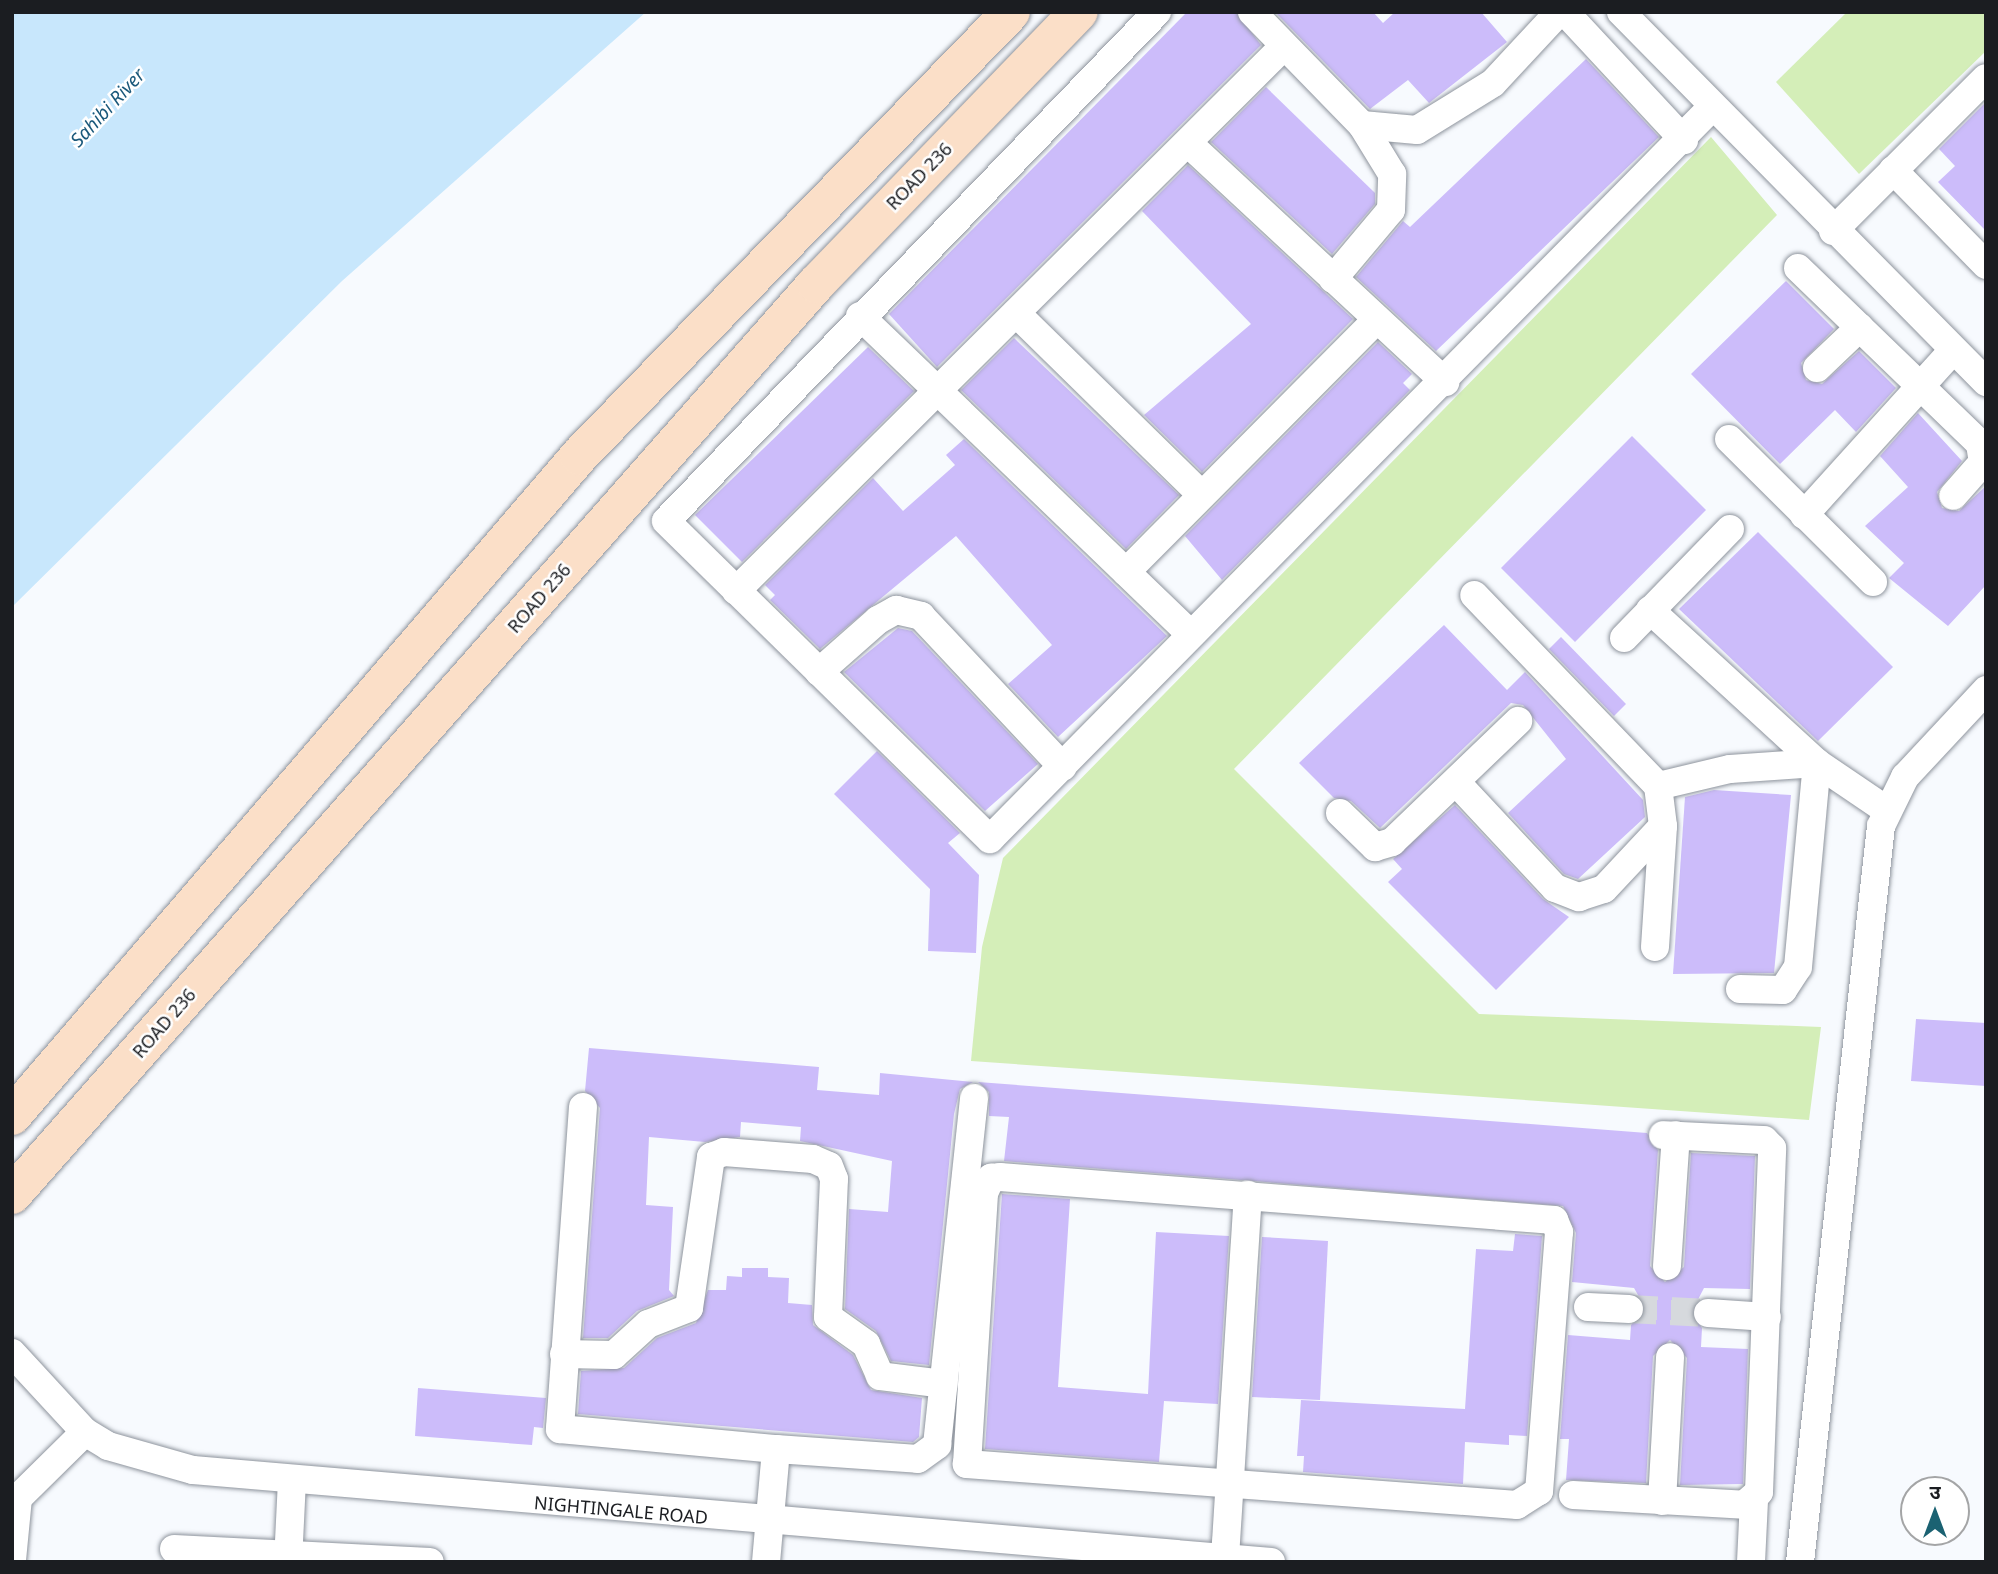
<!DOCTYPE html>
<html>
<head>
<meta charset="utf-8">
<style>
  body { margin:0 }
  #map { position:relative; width:1998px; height:1574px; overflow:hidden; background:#f7fafe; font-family:"Noto Sans","Noto Sans Devanagari",sans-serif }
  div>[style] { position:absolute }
  .green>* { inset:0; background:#d4eeb8 }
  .water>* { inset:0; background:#c8e7fc }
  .building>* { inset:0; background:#ccbcfa }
  .street-tunnel>* { height:28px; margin-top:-14px; transform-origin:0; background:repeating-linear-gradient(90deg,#d6d9dd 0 28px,transparent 0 42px) }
  .roads { filter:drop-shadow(0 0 2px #8e949d) drop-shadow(0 0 2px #8e949d) }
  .street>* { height:28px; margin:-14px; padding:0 14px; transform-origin:14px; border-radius:14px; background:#fff }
  .secondary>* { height:38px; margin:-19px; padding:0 19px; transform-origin:19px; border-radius:19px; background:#fbdfc8 }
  span { translate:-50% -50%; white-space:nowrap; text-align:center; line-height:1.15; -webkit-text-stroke:5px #fff; paint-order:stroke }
  .street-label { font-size:18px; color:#1b1d21 }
  .water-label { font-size:19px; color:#1b597b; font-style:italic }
  .frame { position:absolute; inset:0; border:14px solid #1b1d21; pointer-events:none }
  .north { position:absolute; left:1900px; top:1476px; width:70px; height:70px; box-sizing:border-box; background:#fff; border:2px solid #a4a5a6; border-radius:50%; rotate:0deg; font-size:19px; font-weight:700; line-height:28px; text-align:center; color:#1b1d21 }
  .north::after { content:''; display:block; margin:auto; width:24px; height:32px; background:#1b6272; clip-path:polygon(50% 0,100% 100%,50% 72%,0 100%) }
</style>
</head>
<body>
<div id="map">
  <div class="green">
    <i style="clip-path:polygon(1847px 12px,1986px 12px,1986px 51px,1859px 174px,1776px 82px)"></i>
    <i style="clip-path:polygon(1711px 137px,1777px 215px,1234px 769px,1479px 1014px,1821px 1027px,1809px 1120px,971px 1061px,982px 947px,1003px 858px)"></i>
  </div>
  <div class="water">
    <i style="clip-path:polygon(14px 12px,646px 12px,342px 281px,12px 607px)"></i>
  </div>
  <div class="building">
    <i style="clip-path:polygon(1187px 12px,1236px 12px,1261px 45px,937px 367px,889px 314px)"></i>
    <i style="clip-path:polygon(1275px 12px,1373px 12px,1383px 23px,1395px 12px,1481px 12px,1507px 42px,1429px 103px,1408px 80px,1370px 109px)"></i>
    <i style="clip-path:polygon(1586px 59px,1659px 137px,1436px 351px,1356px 277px,1403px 221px,1410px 227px)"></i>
    <i style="clip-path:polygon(1266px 87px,1375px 193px,1375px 204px,1332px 254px,1211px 142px)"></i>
    <i style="clip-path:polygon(1986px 102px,1986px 231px,1938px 182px,1955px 166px,1939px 149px)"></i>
    <i style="clip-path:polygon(1188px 165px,1353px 319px,1202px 472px,1144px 415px,1251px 324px,1142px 211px)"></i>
    <i style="clip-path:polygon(1786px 281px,1834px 329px,1801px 363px,1806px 380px,1822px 384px,1859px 351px,1896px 388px,1856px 432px,1835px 410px,1780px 464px,1691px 374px)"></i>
    <i style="clip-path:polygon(1014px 338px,1179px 495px,1126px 549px,961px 390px)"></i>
    <i style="clip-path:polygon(1378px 342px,1412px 374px,1403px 383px,1410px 390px,1222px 580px,1185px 536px)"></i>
    <i style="clip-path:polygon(868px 347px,914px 391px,742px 562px,695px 515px)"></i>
    <i style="clip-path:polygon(1918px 413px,1962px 461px,1937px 492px,1942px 508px,1959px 511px,1986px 486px,1986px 585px,1948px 626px,1889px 578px,1904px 563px,1865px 526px,1908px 487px,1880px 456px)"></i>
    <i style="clip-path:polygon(1632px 436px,1706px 510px,1575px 642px,1501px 568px)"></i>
    <i style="clip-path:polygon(964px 439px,1167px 636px,1058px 737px,1008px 684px,1052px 645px,956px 536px,820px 649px,770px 600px,775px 595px,765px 585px,873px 478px,903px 511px,955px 465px,946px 455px)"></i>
    <i style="clip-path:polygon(1758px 532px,1893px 667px,1818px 741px,1679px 609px)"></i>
    <i style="clip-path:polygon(1444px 625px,1507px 690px,1525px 672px,1643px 800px,1645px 817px,1578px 879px,1564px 874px,1508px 813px,1566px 759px,1523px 705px,1511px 703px,1380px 828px,1351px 801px,1334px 798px,1299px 763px)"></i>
    <i style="clip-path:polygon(898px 628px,912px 631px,1038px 764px,985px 811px,844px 672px)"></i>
    <i style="clip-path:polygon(1561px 637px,1626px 704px,1614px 716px,1549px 649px)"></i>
    <i style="clip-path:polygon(877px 751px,960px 833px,948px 843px,979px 875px,976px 953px,928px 951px,930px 889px,834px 794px)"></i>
    <i style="clip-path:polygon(1714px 790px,1791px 795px,1774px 973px,1673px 974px,1685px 797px)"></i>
    <i style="clip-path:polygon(1455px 805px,1543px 899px,1569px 917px,1496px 990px,1388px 882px,1402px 869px,1393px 859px)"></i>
    <i style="clip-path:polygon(1916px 1019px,1986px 1023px,1986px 1086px,1911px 1081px)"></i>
    <i style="clip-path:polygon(589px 1048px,819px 1067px,817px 1090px,879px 1095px,880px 1073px,973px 1082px,960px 1089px,954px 1114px,929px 1365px,891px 1361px,876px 1331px,845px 1309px,849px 1209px,888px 1212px,892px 1161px,800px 1141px,801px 1127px,741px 1122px,740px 1137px,705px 1142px,649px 1137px,646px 1205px,673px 1207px,669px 1290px,674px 1296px,637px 1311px,608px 1338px,583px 1338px,600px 1108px,585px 1091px)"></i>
    <i style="clip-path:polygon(978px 1082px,1647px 1133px,1658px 1150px,1650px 1266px,1665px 1282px,1684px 1267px,1691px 1153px,1755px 1156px,1750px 1289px,1704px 1288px,1691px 1313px,1702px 1328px,1701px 1347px,1748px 1349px,1743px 1484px,1680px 1485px,1687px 1358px,1670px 1340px,1653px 1356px,1646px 1483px,1566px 1480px,1569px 1439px,1560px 1439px,1568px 1335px,1630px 1340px,1631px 1325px,1646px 1309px,1634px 1288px,1572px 1282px,1576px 1233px,1563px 1206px,1004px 1161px,1009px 1117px,989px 1116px,989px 1092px)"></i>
    <i style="clip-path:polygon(1002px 1194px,1070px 1199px,1058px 1387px,1148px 1394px,1156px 1232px,1229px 1236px,1218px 1404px,1164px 1401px,1159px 1462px,985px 1449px)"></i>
    <i style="clip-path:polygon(1515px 1234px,1542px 1236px,1527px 1436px,1509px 1435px,1509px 1445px,1465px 1442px,1463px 1484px,1303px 1472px,1304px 1456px,1297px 1456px,1301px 1400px,1465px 1409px,1476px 1249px,1513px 1251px)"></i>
    <i style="clip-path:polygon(1262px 1237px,1328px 1241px,1320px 1400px,1252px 1397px)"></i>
    <i style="clip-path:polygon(742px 1268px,768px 1268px,768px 1277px,789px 1278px,788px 1303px,812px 1305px,813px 1325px,853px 1355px,871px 1390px,922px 1398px,919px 1437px,913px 1442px,578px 1414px,581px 1371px,624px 1368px,657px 1338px,696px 1323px,708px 1290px,726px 1290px,727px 1276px,742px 1277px)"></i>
    <i style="clip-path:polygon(418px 1388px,546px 1398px,543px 1428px,534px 1427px,532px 1445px,415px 1436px)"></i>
  </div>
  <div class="street-tunnel">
    <i style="left:1629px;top:1309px;width:79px;rotate:2.9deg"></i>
  </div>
  <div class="roads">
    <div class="street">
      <i style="left:1157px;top:12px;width:707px;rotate:133.97deg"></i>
      <i style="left:666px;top:521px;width:454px;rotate:44.5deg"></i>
      <i style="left:990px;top:839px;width:1027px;rotate:-45.39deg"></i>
      <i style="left:1252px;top:12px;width:158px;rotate:45.8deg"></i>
      <i style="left:1362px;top:125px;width:55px;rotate:5.2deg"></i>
      <i style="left:1417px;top:130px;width:89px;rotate:-31.7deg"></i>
      <i style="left:1493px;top:83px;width:97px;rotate:-47.1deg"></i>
      <i style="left:1565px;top:12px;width:175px;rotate:47.1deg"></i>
      <i style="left:1621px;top:12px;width:520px;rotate:45.39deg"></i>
      <i style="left:1189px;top:144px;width:350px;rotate:42.9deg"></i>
      <i style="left:1893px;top:170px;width:133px;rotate:45.6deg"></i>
      <i style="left:1833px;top:231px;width:216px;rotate:-45deg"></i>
      <i style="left:1798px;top:268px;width:253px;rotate:44deg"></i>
      <i style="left:1980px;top:444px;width:18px;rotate:81deg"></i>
      <i style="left:1983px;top:462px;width:45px;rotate:131.4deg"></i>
      <i style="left:1333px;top:279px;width:90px;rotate:-50deg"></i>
      <i style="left:1391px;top:210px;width:36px;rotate:-88deg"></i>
      <i style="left:1392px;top:174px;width:57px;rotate:-121.5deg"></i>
      <i style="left:1016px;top:313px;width:260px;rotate:44.4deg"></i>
      <i style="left:860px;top:316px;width:458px;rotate:43.9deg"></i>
      <i style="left:1817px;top:368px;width:59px;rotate:-43.6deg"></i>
      <i style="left:1729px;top:439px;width:203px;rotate:44.8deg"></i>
      <i style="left:1804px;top:515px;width:221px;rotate:-47.9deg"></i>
      <i style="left:1126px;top:572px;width:355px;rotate:-45.2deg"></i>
      <i style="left:736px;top:591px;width:773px;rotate:-44.84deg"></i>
      <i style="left:1650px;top:610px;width:226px;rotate:42.5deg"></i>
      <i style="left:1817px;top:763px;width:82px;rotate:34.1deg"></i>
      <i style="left:1624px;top:638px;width:152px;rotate:-45.8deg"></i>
      <i style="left:819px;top:672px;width:79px;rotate:-41.4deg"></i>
      <i style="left:878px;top:620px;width:21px;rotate:-29deg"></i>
      <i style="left:896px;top:610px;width:26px;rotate:13deg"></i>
      <i style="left:921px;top:616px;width:207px;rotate:46.8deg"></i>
      <i style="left:1456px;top:782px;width:145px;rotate:47deg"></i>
      <i style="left:1555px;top:888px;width:26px;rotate:21deg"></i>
      <i style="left:1579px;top:897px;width:26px;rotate:-18deg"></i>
      <i style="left:1604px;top:889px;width:86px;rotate:-46.9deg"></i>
      <i style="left:1663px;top:826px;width:40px;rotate:-97.1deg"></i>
      <i style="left:1658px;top:786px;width:265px;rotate:-133.9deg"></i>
      <i style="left:1658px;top:786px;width:74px;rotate:-13.3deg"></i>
      <i style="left:1730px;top:769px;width:87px;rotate:-3.9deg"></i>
      <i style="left:1340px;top:813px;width:49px;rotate:44.2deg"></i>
      <i style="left:1375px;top:847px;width:18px;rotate:-16deg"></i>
      <i style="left:1392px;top:842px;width:175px;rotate:-43.8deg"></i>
      <i style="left:1655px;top:947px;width:121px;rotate:-86.2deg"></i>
      <i style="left:1740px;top:989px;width:43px;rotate:1.3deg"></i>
      <i style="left:1783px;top:990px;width:27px;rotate:-57deg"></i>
      <i style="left:1798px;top:967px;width:205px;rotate:-84.7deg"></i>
      <i style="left:583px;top:1107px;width:323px;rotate:94.1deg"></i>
      <i style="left:560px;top:1429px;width:217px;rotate:5.3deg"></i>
      <i style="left:1000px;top:1177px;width:556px;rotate:4.44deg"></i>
      <i style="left:1554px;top:1220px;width:13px;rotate:67deg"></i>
      <i style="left:1559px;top:1232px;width:260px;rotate:94.4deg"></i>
      <i style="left:1539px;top:1491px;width:26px;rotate:148deg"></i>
      <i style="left:1517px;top:1505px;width:552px;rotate:-175.74deg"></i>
      <i style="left:967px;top:1464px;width:272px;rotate:-86.4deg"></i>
      <i style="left:984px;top:1193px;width:17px;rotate:-65deg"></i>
      <i style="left:991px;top:1178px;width:9px;rotate:-6deg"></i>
      <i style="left:1667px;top:1266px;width:131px;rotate:-86.1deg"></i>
      <i style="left:1588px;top:1307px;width:41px;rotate:2.8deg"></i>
      <i style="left:1708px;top:1313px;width:59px;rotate:3.9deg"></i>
      <i style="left:12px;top:1353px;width:108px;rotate:47.3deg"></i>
      <i style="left:85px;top:1432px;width:27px;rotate:31deg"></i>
      <i style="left:108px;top:1446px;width:88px;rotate:15.8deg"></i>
      <i style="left:193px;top:1470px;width:1082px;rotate:4.88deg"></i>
      <i style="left:564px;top:1354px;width:50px;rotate:1.1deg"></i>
      <i style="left:614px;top:1355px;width:46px;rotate:-42.4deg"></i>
      <i style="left:648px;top:1324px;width:44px;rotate:-21.3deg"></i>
      <i style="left:689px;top:1308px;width:153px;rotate:-81.7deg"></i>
      <i style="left:711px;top:1157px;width:14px;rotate:-21deg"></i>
      <i style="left:724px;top:1152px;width:89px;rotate:4.5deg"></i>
      <i style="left:813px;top:1159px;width:17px;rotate:24deg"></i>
      <i style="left:829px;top:1166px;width:14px;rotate:69deg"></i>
      <i style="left:834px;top:1179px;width:138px;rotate:92.5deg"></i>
      <i style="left:828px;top:1317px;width:47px;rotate:35.4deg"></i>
      <i style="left:866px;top:1344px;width:35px;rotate:66deg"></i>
      <i style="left:880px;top:1376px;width:64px;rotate:7.1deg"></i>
      <i style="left:1573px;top:1495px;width:171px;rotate:3.3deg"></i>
      <i style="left:1744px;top:1505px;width:20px;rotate:-41deg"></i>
      <i style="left:1759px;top:1492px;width:344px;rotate:-87.8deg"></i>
      <i style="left:1772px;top:1148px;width:11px;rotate:-135deg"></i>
      <i style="left:1764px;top:1140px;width:101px;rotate:-177.2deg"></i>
      <i style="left:1662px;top:1501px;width:144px;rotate:-86.8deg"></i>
      <i style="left:174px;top:1549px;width:256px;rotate:2.9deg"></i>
      <i style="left:1225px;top:1558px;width:364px;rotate:-86.4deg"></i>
      <i style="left:12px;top:1560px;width:62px;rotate:-84.5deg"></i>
      <i style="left:18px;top:1498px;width:94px;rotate:-44.6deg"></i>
      <i style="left:288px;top:1562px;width:83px;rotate:-87.2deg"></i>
      <i style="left:766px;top:1562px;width:113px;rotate:-84.9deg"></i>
      <i style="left:776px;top:1449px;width:142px;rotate:4deg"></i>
      <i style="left:918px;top:1459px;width:24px;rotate:-36deg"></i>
      <i style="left:937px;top:1445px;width:349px;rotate:-83.9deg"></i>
      <i style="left:1751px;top:1562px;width:61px;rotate:-87.2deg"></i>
      <i style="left:1800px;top:1562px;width:740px;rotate:-83.72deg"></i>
      <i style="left:1881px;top:826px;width:55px;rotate:-63.9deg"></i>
      <i style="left:1905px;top:777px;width:119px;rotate:-47deg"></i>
    </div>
    <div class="secondary">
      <i style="left:12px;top:1116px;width:870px;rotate:-49.33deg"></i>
      <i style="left:579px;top:456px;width:619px;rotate:-45.78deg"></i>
      <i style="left:12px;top:1195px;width:1215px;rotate:-48.57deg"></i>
      <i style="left:816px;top:284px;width:378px;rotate:-46deg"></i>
    </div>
  </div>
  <div class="street-label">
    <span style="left:919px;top:176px;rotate:-46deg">ROAD 236</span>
    <span style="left:539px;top:598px;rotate:-49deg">ROAD 236</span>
    <span style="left:164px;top:1023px;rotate:-49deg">ROAD 236</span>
    <span style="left:621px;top:1510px;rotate:5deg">NIGHTINGALE ROAD</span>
  </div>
  <div class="water-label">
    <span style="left:108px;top:108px;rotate:-47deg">Sahibi River</span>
  </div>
  <div class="frame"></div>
  <div class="north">उ</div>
</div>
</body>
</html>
